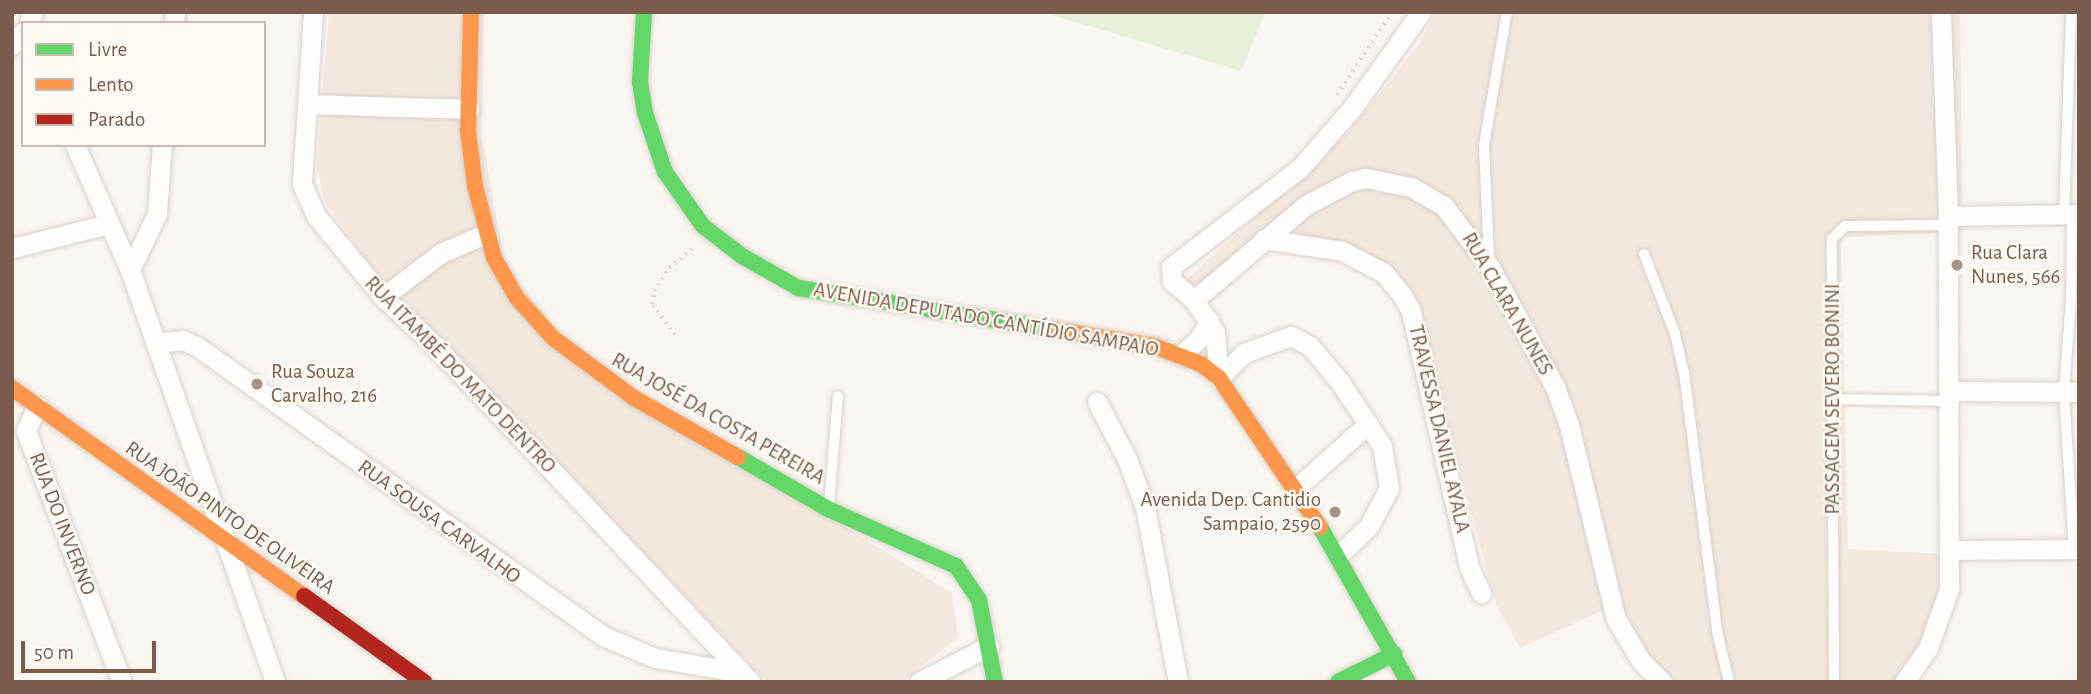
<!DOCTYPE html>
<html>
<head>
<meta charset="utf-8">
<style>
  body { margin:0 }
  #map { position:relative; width:2091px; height:694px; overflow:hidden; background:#f9f5f0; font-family:"Alegreya Sans",sans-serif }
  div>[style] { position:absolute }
  .residential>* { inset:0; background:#f2e8de }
  .green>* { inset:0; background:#e7f0db }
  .path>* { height:3.5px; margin-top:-1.75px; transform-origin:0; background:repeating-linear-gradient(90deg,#dcd5d0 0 2px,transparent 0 7px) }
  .roads { filter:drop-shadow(0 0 2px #d7d1cb) drop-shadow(0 0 2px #d7d1cb) }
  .lane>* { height:10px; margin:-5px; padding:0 5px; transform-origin:5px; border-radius:5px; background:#fefefd }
  .street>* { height:19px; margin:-9.5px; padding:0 9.5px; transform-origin:9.5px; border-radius:9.5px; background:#fefefd }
  .fast>* { height:16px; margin:-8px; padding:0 8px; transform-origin:8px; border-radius:8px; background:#63d668 }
  .slow>* { height:16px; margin:-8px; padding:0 8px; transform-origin:8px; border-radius:8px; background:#ff974d }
  .jam>* { height:16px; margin:-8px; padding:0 8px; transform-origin:8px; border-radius:8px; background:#b3261e }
  .dots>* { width:19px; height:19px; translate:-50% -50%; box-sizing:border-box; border:4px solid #fffaf3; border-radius:50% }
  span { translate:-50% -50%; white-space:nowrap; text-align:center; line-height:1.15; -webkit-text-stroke:5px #fffaf3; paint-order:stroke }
  .poi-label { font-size:21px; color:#7a5c4d }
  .left { translate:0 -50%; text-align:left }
  .right { translate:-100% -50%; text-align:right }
  .street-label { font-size:21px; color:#7a5c4d }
  .frame { position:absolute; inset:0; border:14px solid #7a5c4d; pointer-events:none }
  .legend { position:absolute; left:21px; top:21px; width:245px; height:126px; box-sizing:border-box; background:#fffaf3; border:2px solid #cabbb1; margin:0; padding:9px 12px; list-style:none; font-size:21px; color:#7a5c4d }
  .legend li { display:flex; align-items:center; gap:14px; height:35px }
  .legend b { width:35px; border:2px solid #cabbb1 }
  .scale { position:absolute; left:21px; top:641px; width:135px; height:32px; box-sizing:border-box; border:4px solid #7a5c4d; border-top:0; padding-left:9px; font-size:21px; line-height:24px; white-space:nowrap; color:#7a5c4d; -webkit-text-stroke:5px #fffaf3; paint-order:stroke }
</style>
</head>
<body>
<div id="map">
  <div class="residential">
    <i style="clip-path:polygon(329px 12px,484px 12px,482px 138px,505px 264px,567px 344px,648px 405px,952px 593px,958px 637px,903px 682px,767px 682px,371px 266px,324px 200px,317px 165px)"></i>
    <i style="clip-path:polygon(1437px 12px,1960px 12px,1963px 232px,1841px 237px,1848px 549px,1941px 554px,1941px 593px,1924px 646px,1893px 682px,1671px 682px,1639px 646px,1621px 602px,1520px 648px,1495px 602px,1415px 298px,1383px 264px,1287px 229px,1196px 315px,1179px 286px,1350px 131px,1416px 48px)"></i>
  </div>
  <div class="green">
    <i style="clip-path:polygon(1041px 12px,1266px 12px,1241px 71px)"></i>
  </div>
  <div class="path">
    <i style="left:1337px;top:95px;width:100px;rotate:-56.5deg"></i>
    <i style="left:675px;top:335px;width:39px;rotate:-127deg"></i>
    <i style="left:652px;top:304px;width:13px;rotate:-81deg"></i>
    <i style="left:654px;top:291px;width:27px;rotate:-57deg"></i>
    <i style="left:669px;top:268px;width:30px;rotate:-40deg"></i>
  </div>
  <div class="roads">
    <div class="lane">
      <i style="left:2064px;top:214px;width:202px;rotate:-88deg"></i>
      <i style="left:2072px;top:214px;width:84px;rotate:90.7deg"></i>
      <i style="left:2071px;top:298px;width:94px;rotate:94.3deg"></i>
      <i style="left:2064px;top:392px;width:157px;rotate:86.4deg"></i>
      <i style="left:1644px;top:254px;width:86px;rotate:68.8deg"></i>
      <i style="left:1675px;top:334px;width:39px;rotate:77deg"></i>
      <i style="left:1684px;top:372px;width:261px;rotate:82.7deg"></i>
      <i style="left:1717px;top:631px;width:52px;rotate:76.8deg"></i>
      <i style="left:1489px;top:260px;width:115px;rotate:-92.5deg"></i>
      <i style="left:1484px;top:145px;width:135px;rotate:-80.2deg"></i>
      <i style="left:1832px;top:399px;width:117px;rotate:1deg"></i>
      <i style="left:829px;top:505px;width:109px;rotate:-85.3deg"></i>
      <i style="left:1834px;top:682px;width:443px;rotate:-90.3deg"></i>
      <i style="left:1832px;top:239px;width:18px;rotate:-45deg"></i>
      <i style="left:1845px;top:226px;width:102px;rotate:-0.6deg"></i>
    </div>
    <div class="street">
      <i style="left:313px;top:12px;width:172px;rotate:93.7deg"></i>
      <i style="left:302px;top:184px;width:36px;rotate:66deg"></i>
      <i style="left:317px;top:217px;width:104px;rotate:50.5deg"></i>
      <i style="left:383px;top:297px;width:71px;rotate:43.3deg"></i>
      <i style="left:435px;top:346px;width:461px;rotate:46.8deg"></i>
      <i style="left:29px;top:23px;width:12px;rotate:-70deg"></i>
      <i style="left:174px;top:23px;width:11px;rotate:-85deg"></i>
      <i style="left:12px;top:45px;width:17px;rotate:-50deg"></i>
      <i style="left:308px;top:104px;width:161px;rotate:1.8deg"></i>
      <i style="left:75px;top:145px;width:137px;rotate:66.3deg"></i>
      <i style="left:130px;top:270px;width:437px;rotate:70.6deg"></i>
      <i style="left:1948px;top:216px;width:131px;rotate:-0.9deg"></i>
      <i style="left:1264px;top:239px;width:79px;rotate:8.7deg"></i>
      <i style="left:1342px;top:251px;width:47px;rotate:27.6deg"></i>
      <i style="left:1384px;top:273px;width:28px;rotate:51deg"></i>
      <i style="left:1402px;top:295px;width:18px;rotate:61deg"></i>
      <i style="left:1411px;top:311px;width:262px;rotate:77.2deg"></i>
      <i style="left:1469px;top:567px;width:29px;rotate:65deg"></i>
      <i style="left:12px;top:248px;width:99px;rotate:-14deg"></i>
      <i style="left:130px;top:270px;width:62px;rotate:-64.3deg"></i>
      <i style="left:157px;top:214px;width:69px;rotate:-85.9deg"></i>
      <i style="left:383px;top:297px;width:73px;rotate:-37.2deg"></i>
      <i style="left:441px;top:253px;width:48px;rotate:-23.4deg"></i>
      <i style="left:1194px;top:300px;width:147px;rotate:-40.3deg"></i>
      <i style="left:1306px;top:205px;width:52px;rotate:-27.6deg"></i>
      <i style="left:1352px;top:181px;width:14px;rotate:-12deg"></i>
      <i style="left:1366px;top:178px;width:46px;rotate:11.3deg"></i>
      <i style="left:1411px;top:187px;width:38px;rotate:30deg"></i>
      <i style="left:1444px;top:206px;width:76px;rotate:53deg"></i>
      <i style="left:1490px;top:267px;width:136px;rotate:61.6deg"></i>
      <i style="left:1555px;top:387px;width:40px;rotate:69.8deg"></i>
      <i style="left:1569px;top:425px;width:200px;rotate:76.4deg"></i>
      <i style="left:1616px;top:619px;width:49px;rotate:59.2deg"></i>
      <i style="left:1641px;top:661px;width:30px;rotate:45deg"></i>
      <i style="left:155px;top:343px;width:28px;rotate:-6deg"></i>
      <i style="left:183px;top:340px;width:17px;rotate:25deg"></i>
      <i style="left:198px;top:347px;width:498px;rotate:35.5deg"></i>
      <i style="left:603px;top:636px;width:56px;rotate:22.9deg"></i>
      <i style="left:655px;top:658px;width:85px;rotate:9.5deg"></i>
      <i style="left:1181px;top:355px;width:24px;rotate:-42deg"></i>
      <i style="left:1199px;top:339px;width:21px;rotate:-61deg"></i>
      <i style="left:1219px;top:378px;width:46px;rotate:-95deg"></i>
      <i style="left:1215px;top:332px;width:38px;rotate:-123deg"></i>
      <i style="left:1194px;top:300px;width:29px;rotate:-139deg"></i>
      <i style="left:1172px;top:281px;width:14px;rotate:-94deg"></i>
      <i style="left:1171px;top:267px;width:163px;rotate:-37.5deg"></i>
      <i style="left:1300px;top:168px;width:81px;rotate:-49deg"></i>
      <i style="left:1353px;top:107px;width:117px;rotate:-54.4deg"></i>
      <i style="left:1219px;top:378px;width:35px;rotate:-45deg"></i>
      <i style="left:1244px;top:353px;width:50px;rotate:-19.9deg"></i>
      <i style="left:1291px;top:336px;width:21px;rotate:28deg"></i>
      <i style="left:1310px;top:346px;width:47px;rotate:50.2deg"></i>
      <i style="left:1340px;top:382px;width:77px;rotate:56.7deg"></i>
      <i style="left:1382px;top:446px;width:43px;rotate:80.5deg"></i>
      <i style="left:1389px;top:488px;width:43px;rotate:117.8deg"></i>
      <i style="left:1369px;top:526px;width:42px;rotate:136deg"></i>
      <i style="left:1950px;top:391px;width:129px;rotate:0.4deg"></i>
      <i style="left:1097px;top:402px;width:64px;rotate:62.2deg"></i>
      <i style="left:1127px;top:459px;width:51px;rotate:69.4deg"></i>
      <i style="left:1145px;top:507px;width:178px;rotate:79.3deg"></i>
      <i style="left:37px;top:406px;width:27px;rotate:114deg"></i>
      <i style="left:26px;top:431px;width:269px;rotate:69.1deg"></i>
      <i style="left:1295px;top:489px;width:98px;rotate:-41.7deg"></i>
      <i style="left:1950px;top:550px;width:129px;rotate:-0.4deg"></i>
      <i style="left:919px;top:682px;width:79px;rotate:-27.2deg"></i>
      <i style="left:1904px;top:682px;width:42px;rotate:-54.8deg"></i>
      <i style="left:1928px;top:648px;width:63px;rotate:-70.4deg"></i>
      <i style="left:1949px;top:589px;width:373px;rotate:-90.2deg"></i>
      <i style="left:1948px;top:216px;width:204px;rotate:-92deg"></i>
    </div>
    <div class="fast">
      <i style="left:644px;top:12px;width:70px;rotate:93.3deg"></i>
      <i style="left:640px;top:82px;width:31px;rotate:81deg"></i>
      <i style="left:645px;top:113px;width:62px;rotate:71.3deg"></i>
      <i style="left:665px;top:172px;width:66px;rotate:54.9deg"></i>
      <i style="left:703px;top:226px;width:49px;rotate:37.6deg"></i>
      <i style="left:742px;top:256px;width:64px;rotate:29.7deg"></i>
      <i style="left:798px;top:288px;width:256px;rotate:9.2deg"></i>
      <i style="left:738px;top:457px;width:104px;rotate:30deg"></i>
      <i style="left:828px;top:509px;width:140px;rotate:24deg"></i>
      <i style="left:956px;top:566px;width:41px;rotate:55.9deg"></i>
      <i style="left:979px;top:600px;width:84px;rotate:79deg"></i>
      <i style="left:1320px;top:527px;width:178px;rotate:60.4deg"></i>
      <i style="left:1338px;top:682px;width:63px;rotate:-26.6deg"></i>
    </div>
    <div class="slow">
      <i style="left:471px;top:12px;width:119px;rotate:91.4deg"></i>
      <i style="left:468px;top:131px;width:55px;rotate:82.7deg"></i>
      <i style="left:475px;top:186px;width:74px;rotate:75.2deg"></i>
      <i style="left:494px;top:258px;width:46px;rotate:60.1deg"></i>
      <i style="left:517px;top:298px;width:54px;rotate:48deg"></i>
      <i style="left:553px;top:338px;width:101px;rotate:36.5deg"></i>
      <i style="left:634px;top:398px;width:120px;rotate:29.6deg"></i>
      <i style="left:1051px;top:329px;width:104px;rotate:9.4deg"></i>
      <i style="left:1154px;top:346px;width:50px;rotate:21deg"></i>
      <i style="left:1201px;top:364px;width:23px;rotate:38deg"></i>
      <i style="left:1219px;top:378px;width:180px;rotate:55.9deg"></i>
      <i style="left:12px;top:388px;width:359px;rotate:35.5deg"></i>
    </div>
    <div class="jam">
      <i style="left:304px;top:596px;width:148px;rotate:35.6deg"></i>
    </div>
  </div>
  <div class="dots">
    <i style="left:1957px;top:265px;background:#a69286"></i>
    <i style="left:257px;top:384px;background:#a69286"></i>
    <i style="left:1335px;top:512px;background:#a69286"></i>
  </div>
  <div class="poi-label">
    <span class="left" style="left:1971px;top:265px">Rua Clara<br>Nunes, 566</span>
    <span class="left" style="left:271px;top:384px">Rua Souza<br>Carvalho, 216</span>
    <span class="right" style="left:1321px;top:512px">Avenida Dep. Cantidio<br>Sampaio, 2590</span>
  </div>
  <div class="street-label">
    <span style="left:1507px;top:304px;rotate:60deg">RUA CLARA NUNES</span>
    <span style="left:986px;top:320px;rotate:10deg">AVENIDA DEPUTADO CANTÍDIO SAMPAIO</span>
    <span style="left:460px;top:375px;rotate:46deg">RUA ITAMBÉ DO MATO DENTRO</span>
    <span style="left:1833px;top:399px;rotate:-90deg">PASSAGEM SEVERO BONINI</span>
    <span style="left:718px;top:419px;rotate:30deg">RUA JOSÉ DA COSTA PEREIRA</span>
    <span style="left:1439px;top:429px;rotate:77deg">TRAVESSA DANIEL AYALA</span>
    <span style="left:230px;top:518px;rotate:35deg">RUA JOÃO PINTO DE OLIVEIRA</span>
    <span style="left:439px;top:522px;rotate:36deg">RUA SOUSA CARVALHO</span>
    <span style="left:62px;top:524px;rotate:69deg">RUA DO INVERNO</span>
  </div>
  <div class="frame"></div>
  <ul class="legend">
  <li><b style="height:9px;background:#63d668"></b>Livre</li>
  <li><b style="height:9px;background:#ff974d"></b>Lento</li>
  <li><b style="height:9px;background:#b3261e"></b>Parado</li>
  </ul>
  <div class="scale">50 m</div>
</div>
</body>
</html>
